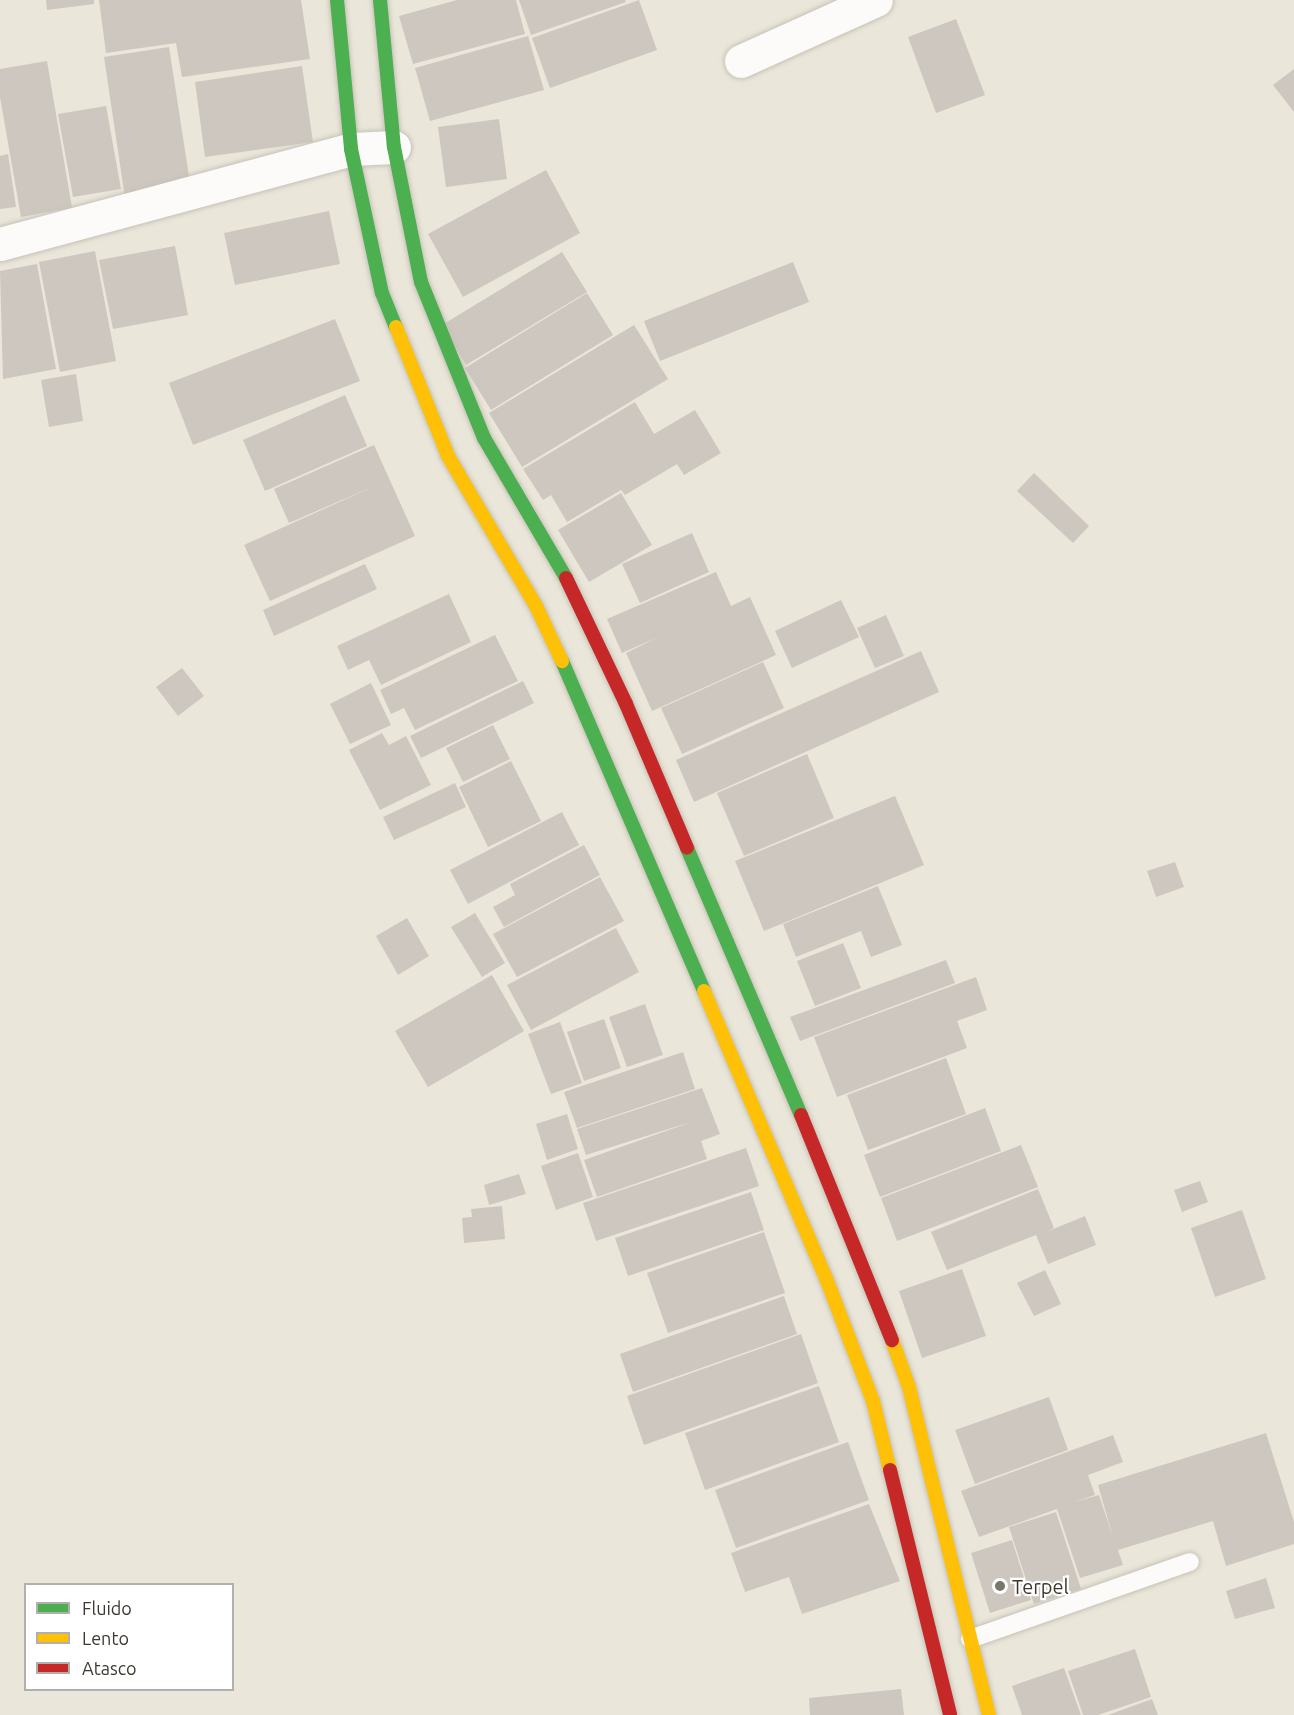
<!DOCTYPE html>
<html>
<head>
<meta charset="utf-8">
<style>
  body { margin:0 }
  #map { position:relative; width:1294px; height:1715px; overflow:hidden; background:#eae6d9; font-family:Ubuntu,sans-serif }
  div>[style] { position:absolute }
  .building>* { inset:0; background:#cec7c0 }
  .roads { filter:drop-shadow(0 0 2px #c5c2b7) drop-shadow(0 0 2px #c5c2b7) }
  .lane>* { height:18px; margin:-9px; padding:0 9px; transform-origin:9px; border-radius:9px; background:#fcfbf9 }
  .street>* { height:33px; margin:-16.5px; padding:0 16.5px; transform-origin:16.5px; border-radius:16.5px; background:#fcfbf9 }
  .fast>* { height:14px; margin:-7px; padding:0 7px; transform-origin:7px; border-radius:7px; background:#4caf50 }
  .slow>* { height:14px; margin:-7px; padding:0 7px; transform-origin:7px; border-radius:7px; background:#ffc107 }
  .jam>* { height:14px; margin:-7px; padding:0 7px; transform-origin:7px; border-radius:7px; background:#c62828 }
  .dots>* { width:16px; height:16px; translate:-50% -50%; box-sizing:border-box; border:3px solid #fff; border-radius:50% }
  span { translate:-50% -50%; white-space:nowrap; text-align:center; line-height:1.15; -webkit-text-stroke:4.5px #fff; paint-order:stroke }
  .poi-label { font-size:20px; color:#3c392f }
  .left { translate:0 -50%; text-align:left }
  .legend { position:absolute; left:24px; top:1583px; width:210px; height:108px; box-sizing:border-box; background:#fff; border:2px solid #b1b0ac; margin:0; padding:8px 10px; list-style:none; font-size:18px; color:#3c392f }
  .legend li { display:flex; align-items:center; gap:12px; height:30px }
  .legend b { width:30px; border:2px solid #b1b0ac }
</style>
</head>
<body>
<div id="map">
  <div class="building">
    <i style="clip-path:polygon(46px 0,94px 0,94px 4px,47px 10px)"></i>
    <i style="clip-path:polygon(99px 0,301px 0,310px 59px,182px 77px,176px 43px,106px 53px)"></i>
    <i style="clip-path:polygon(457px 0,516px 0,525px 34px,413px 64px,399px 16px)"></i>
    <i style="clip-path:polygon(519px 0,625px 0,626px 2px,531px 35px)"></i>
    <i style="clip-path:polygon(639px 0,657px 50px,550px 88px,532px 38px)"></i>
    <i style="clip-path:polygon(956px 19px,985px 95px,936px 113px,908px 37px)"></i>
    <i style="clip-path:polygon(528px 36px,544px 90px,430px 121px,415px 68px)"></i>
    <i style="clip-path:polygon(169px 47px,191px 189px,125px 198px,104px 57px)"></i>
    <i style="clip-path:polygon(47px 61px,72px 208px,21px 217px,0 97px,0 69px)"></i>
    <i style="clip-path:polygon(302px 66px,313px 142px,205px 157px,195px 82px)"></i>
    <i style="clip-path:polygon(1294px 69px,1294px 112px,1273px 85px)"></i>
    <i style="clip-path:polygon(106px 106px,121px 189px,73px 197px,58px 114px)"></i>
    <i style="clip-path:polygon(499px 119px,507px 179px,446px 187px,438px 127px)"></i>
    <i style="clip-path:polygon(8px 154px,16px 207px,0 209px,0 156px)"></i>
    <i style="clip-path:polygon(546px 170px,580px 233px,463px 297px,428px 234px)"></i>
    <i style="clip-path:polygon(329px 211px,340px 264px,235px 285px,224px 233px)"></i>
    <i style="clip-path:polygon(175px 246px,188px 315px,113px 329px,99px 260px)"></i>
    <i style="clip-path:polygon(95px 251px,116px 361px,60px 372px,39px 262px)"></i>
    <i style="clip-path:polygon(562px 252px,587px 292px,466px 365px,442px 325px)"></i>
    <i style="clip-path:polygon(793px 262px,809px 302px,660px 361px,644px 321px)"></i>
    <i style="clip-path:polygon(37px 264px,56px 369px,3px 379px,0 271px)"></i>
    <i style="clip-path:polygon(587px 293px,613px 335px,491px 410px,465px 368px)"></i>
    <i style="clip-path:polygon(335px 319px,360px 381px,193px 445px,169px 383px)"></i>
    <i style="clip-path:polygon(634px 325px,668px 379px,522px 467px,489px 413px)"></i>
    <i style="clip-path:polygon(76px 374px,83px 421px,49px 427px,41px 380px)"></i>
    <i style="clip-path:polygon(345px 395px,367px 446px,265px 491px,243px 440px)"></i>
    <i style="clip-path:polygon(635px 402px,654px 434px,695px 410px,721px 453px,684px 475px,677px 464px,625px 495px,621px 490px,567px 522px,551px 495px,543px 500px,523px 469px)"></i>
    <i style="clip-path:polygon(374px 445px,415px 536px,270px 601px,244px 545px,379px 484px,289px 523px,274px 489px)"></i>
    <i style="clip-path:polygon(1034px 473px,1089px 526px,1073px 543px,1017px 491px)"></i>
    <i style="clip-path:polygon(621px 493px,652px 545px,589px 582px,558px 530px)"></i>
    <i style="clip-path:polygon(692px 533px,709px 572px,640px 603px,622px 564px)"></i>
    <i style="clip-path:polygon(365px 564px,377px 589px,274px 636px,263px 610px)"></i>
    <i style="clip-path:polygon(716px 572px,731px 606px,750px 597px,776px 655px,652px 711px,626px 653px,658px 637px,622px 653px,607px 619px)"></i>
    <i style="clip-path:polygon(449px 594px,471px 642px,381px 685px,369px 660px,348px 670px,337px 646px)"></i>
    <i style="clip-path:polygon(841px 600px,859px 637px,792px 668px,775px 631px)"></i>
    <i style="clip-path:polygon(886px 615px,904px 656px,875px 668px,857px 628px)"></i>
    <i style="clip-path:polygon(495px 635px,518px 681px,415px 730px,404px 708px,391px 714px,380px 690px)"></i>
    <i style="clip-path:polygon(921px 651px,939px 692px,694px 802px,676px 760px)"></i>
    <i style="clip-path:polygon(763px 662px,784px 708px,682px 754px,661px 708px)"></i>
    <i style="clip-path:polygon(182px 668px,204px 696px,178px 716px,156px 687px)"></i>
    <i style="clip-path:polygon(523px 681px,534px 703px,421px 758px,410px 736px)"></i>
    <i style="clip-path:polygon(371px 683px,391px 725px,350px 744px,330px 704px)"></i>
    <i style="clip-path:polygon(493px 725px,510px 759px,463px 782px,446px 748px)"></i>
    <i style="clip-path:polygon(382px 733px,389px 745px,406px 736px,431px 785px,380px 810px,349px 750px)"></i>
    <i style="clip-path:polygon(807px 754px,834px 818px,744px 856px,717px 793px)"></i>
    <i style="clip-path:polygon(511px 761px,541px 821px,488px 847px,459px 787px)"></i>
    <i style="clip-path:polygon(455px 783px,466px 807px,394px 840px,383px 817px)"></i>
    <i style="clip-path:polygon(895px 796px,924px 865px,764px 931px,735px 861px)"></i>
    <i style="clip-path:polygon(562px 812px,579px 845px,468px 904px,450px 870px)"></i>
    <i style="clip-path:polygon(584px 845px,600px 875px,504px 927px,493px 907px,515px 895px,510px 884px)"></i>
    <i style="clip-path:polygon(1175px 862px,1184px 887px,1156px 897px,1147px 871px)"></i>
    <i style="clip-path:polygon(600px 877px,624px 921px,517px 977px,493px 934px)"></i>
    <i style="clip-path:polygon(878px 886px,902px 945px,871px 957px,861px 931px,796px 957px,783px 924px)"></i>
    <i style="clip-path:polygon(475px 913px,505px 963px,482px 977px,451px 927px)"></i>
    <i style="clip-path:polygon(407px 918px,429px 956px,398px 975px,376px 936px)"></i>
    <i style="clip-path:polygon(616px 928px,639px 972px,531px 1030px,507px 985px)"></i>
    <i style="clip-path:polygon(843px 943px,861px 988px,815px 1006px,797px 961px)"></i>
    <i style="clip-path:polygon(946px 960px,955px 983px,800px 1041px,790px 1017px)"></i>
    <i style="clip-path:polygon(492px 975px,524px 1031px,428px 1087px,395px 1031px)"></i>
    <i style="clip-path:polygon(976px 977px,987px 1010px,957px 1021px,967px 1048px,837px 1097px,814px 1037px)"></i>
    <i style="clip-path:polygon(645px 1004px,663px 1055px,627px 1067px,609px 1017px)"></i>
    <i style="clip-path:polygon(604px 1019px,621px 1068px,584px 1081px,567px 1032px)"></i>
    <i style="clip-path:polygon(560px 1022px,582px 1083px,551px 1094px,528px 1034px)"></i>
    <i style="clip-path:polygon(683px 1052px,695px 1089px,577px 1128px,564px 1092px)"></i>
    <i style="clip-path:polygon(946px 1058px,966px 1114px,868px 1150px,847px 1095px)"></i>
    <i style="clip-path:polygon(702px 1088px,720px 1134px,701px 1141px,707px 1159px,597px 1197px,584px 1160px,694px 1121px,586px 1155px,577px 1129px)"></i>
    <i style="clip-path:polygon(985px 1108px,1001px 1151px,880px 1197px,864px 1155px)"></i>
    <i style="clip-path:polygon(567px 1114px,578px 1149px,547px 1160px,536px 1124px)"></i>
    <i style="clip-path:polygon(1021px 1145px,1038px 1187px,897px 1241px,881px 1198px)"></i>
    <i style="clip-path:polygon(746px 1148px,759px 1186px,596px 1241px,583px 1203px)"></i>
    <i style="clip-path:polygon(578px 1153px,593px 1197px,556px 1210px,541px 1166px)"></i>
    <i style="clip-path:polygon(519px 1174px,526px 1194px,489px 1205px,484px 1185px)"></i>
    <i style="clip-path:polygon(1200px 1181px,1208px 1202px,1182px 1212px,1174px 1190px)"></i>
    <i style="clip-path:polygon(1038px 1189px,1054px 1228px,1046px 1232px,1085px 1216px,1096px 1245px,1048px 1264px,1036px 1235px,947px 1270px,931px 1232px)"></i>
    <i style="clip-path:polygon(751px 1192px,764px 1230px,628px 1276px,615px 1238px)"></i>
    <i style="clip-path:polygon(502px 1206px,505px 1239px,464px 1243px,462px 1218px,472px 1217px,471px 1209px)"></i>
    <i style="clip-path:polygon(1242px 1210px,1266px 1279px,1215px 1297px,1191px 1228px)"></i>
    <i style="clip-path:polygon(764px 1232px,785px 1293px,668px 1333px,647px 1273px)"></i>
    <i style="clip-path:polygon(962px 1269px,986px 1336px,922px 1358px,899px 1291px)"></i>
    <i style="clip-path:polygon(1045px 1270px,1061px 1304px,1034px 1316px,1017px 1283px)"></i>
    <i style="clip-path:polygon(784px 1296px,797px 1334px,633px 1392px,620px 1354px)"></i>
    <i style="clip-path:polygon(801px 1334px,818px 1383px,644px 1445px,627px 1396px)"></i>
    <i style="clip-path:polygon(819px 1386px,839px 1442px,705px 1490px,685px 1433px)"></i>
    <i style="clip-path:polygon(1049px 1397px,1068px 1450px,975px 1484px,955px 1430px)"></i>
    <i style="clip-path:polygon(1266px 1433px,1294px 1522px,1294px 1544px,1226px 1566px,1213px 1521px,1118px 1550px,1123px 1565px,1080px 1578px,1057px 1509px,979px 1537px,961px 1491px,1113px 1435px,1123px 1462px,1088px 1475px,1095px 1495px,1074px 1502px,1099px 1495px,1113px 1537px,1098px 1485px)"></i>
    <i style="clip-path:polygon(848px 1442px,869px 1500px,736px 1548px,715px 1490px)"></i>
    <i style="clip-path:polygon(869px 1504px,900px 1581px,802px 1614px,789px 1577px,745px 1592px,731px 1553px)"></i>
    <i style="clip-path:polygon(1056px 1512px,1081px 1589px,1034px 1604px,1009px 1527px)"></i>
    <i style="clip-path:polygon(1012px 1540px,1031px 1600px,990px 1613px,971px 1553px)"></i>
    <i style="clip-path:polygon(1266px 1578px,1275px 1608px,1235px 1619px,1226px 1591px)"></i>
    <i style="clip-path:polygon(1135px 1649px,1151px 1697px,1098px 1715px,1083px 1715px,1068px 1671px)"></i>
    <i style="clip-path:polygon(1064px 1668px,1081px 1715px,1022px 1715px,1012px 1686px)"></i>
    <i style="clip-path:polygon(901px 1689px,904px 1715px,810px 1715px,809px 1698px)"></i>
    <i style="clip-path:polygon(1152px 1699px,1158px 1715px,1108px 1715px)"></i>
  </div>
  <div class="roads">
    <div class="lane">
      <i style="left:970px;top:1639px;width:233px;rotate:-19.3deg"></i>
    </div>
    <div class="street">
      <i style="left:741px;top:61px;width:148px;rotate:-24.3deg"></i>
      <i style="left:0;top:244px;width:364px;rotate:-15.1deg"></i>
      <i style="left:351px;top:149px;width:43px;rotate:-2.7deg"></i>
    </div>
    <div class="fast">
      <i style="left:337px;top:0;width:150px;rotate:84.6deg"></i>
      <i style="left:351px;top:149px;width:147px;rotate:77.9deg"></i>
      <i style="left:382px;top:293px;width:37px;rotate:68deg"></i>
      <i style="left:380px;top:0;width:148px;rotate:84.6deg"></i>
      <i style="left:394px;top:147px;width:138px;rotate:78.7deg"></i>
      <i style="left:421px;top:282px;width:168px;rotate:68deg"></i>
      <i style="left:484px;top:438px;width:162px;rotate:59.6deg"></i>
      <i style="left:562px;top:661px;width:359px;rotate:66.7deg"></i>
      <i style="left:687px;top:848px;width:290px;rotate:66.9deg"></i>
    </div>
    <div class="slow">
      <i style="left:396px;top:327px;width:139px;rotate:68deg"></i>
      <i style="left:448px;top:456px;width:174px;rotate:59.6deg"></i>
      <i style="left:536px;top:606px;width:61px;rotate:64.7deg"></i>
      <i style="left:704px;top:991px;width:312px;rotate:67deg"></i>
      <i style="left:826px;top:1278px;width:132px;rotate:69.1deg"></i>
      <i style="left:873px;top:1401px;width:71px;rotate:76.2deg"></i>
      <i style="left:892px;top:1340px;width:50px;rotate:70.1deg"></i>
      <i style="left:909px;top:1387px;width:338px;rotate:76.3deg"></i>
    </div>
    <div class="jam">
      <i style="left:566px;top:578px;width:140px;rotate:64.5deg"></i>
      <i style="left:626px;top:704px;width:156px;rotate:67deg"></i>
      <i style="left:801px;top:1115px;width:243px;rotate:68deg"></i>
      <i style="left:890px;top:1470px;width:252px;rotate:76.2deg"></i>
    </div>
  </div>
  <div class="dots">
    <i style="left:1000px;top:1586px;background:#79766a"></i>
  </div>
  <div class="poi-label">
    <span class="left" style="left:1012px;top:1586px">Terpel</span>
  </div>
  <ul class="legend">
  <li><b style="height:8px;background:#4caf50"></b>Fluido</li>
  <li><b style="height:8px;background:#ffc107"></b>Lento</li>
  <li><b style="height:8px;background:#c62828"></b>Atasco</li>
  </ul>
</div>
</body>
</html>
